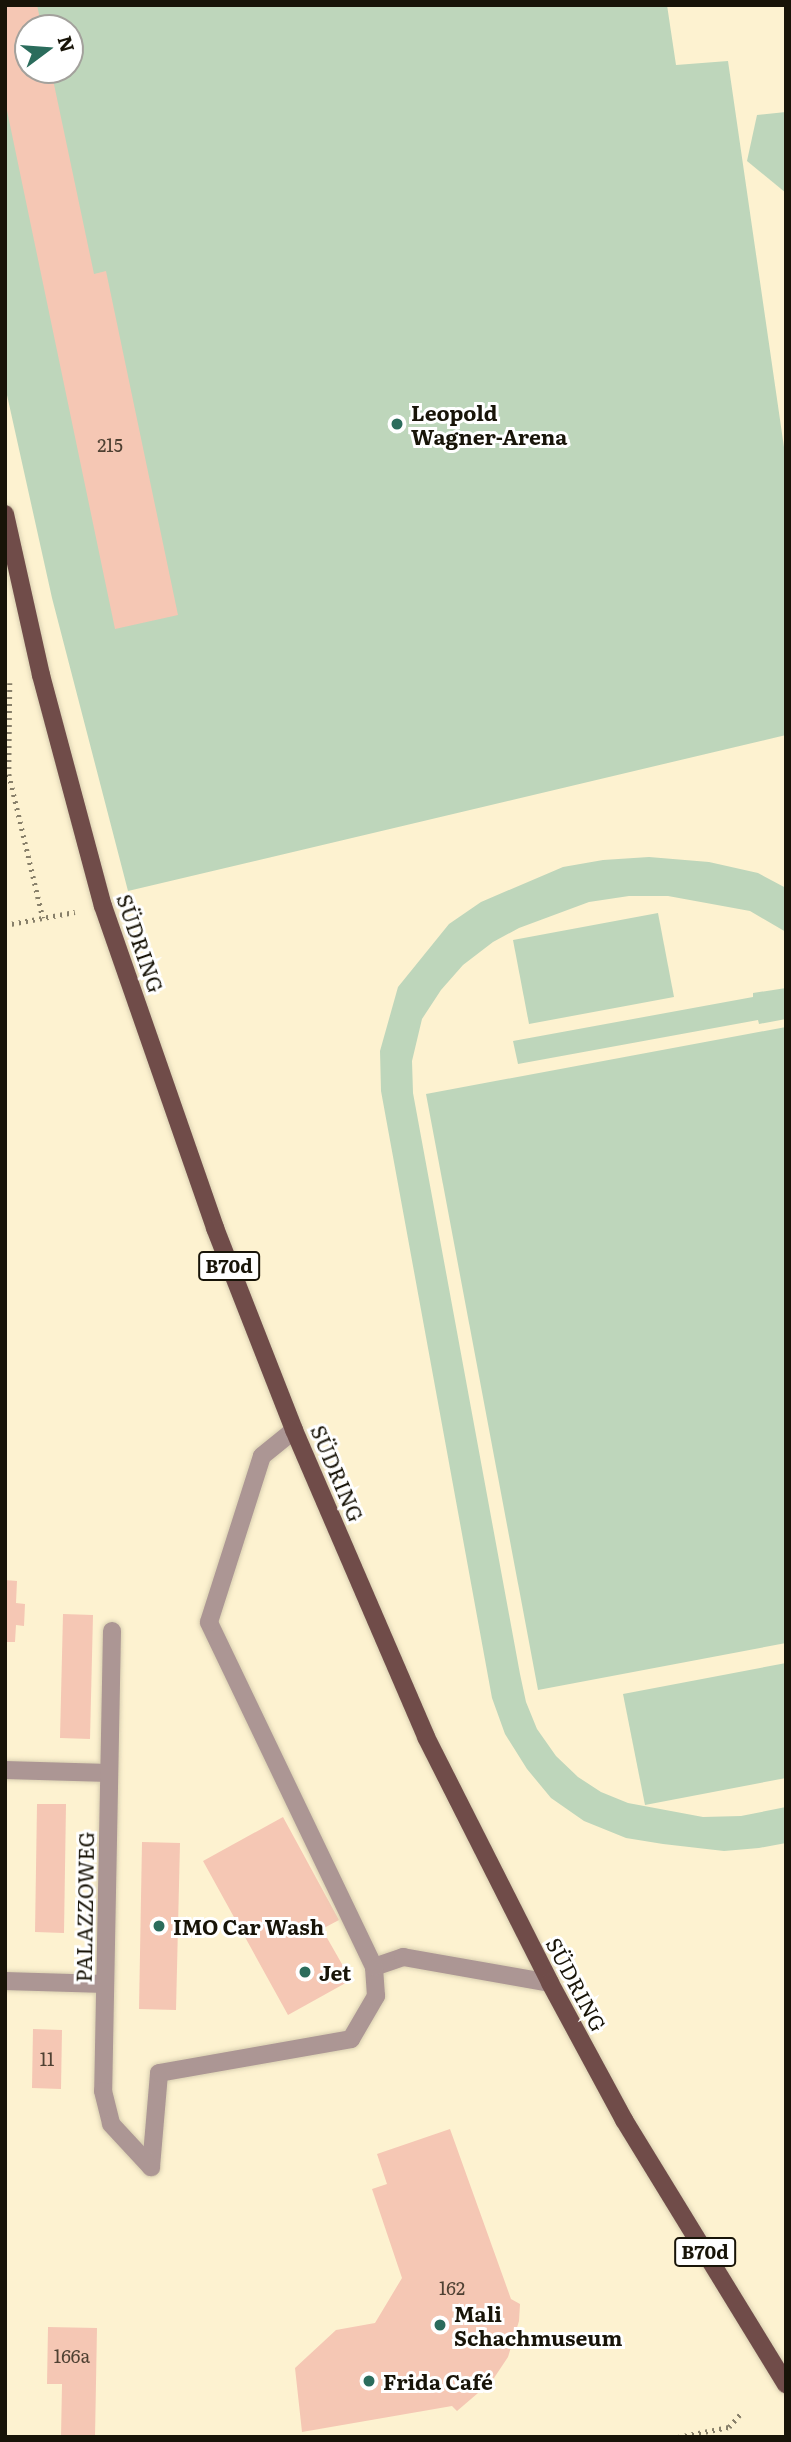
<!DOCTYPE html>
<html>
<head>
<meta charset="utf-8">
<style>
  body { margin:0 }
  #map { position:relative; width:791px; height:2442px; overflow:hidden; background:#fdf2d0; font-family:Literata,serif }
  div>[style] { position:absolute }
  .green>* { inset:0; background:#bed6bb }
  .building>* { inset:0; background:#f5c7b4 }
  .path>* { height:4.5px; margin-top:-2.25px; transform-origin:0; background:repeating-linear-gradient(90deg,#88806a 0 2px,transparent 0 7px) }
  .roads { filter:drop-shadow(0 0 2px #d8ceb0) drop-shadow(0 0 2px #d8ceb0) }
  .lane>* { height:18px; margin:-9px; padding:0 9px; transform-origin:9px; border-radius:9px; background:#ac9694 }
  .street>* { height:18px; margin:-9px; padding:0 9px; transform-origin:9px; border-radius:9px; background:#ac9694 }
  .primary>* { height:18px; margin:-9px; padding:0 9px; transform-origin:9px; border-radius:9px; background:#704c49 }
  .dots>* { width:19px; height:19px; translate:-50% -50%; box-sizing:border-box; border:4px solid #fff; border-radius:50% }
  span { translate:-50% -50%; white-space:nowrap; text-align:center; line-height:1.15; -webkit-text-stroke:6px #fff; paint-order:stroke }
  .number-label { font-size:18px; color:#4f4133 }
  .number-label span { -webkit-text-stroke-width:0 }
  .shield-label span { padding:2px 5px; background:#fff; border:2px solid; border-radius:5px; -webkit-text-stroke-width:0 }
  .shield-label { font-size:19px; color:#181408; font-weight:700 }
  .poi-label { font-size:21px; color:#181408; font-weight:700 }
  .left { translate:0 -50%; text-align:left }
  .street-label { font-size:21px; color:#181408 }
  .frame { position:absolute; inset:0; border:7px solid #181408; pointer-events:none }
  .north { position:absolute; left:14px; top:14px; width:70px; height:70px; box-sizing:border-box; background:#fff; border:2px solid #a3a19c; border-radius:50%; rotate:74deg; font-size:19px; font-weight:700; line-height:28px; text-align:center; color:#181408 }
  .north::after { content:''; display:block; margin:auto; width:24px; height:32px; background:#2b6c5c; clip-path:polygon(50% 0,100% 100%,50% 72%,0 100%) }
</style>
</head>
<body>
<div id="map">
  <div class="green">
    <i style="clip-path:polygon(evenodd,5px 5px,667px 5px,676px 65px,728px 61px,786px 461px,786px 735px,128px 891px,52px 598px,5px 386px,5px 5px,28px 28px,70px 28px,70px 70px,28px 70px,28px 28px)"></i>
    <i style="clip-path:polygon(786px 112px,786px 193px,747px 161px,757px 115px)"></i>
    <i style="clip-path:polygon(649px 857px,709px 862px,758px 873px,786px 888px,786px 932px,750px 911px,668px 896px,629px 896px,589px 902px,519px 928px,493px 942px,463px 965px,441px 990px,422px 1019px,412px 1061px,413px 1093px,520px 1674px,526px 1702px,537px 1729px,556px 1756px,578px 1777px,601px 1792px,628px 1803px,703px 1817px,741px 1816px,786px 1807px,786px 1843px,759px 1848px,724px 1851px,663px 1844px,626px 1838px,584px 1821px,551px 1798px,527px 1769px,505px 1734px,492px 1698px,381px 1091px,380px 1051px,398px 987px,449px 924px,481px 902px,563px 867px,603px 860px)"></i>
    <i style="clip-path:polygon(658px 913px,674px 997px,529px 1024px,513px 940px)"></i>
    <i style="clip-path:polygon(786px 988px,786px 1019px,759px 1024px,758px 1020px,518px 1064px,513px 1041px,753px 997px,753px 993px)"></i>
    <i style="clip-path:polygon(786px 1027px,786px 1643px,538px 1690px,426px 1094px)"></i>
    <i style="clip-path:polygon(786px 1663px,786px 1778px,645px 1805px,623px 1694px)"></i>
  </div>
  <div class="building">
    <i style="clip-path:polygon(5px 5px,37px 5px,42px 28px,28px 28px,28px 70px,51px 70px,94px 274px,106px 271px,178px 615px,115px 629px,5px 101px)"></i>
    <i style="clip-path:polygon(5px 1580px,17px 1581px,16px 1603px,25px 1604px,24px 1626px,16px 1625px,15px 1642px,5px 1642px)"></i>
    <i style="clip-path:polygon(63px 1614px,93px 1615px,90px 1739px,60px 1738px)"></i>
    <i style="clip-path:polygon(37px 1804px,66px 1804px,64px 1933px,35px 1932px)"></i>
    <i style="clip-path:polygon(283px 1817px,339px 1920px,322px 1929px,351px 1980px,288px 2015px,203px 1861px)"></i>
    <i style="clip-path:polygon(142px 1842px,180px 1843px,176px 2010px,139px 2009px)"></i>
    <i style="clip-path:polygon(33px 2029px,62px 2030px,61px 2089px,32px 2088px)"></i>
    <i style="clip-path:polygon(450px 2129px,511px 2299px,520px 2304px,519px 2321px,508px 2357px,492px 2381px,457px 2411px,452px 2406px,302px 2432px,295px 2368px,336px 2330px,375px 2323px,402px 2278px,372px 2189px,387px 2184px,377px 2154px)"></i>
    <i style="clip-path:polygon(48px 2327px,97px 2328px,95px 2437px,61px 2437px,62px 2384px,47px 2384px)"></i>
  </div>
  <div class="path">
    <i style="left:10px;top:683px;width:91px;rotate:90.6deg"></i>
    <i style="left:9px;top:774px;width:148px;rotate:76.7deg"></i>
    <i style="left:5px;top:925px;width:71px;rotate:-10.5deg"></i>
    <i style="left:678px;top:2437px;width:52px;rotate:-11.1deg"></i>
    <i style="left:729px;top:2427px;width:20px;rotate:-49deg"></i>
  </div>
  <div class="roads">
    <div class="lane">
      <i style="left:5px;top:1770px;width:104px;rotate:1.7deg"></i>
      <i style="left:374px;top:1967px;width:31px;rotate:-19deg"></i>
      <i style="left:403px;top:1957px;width:149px;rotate:10deg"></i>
      <i style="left:5px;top:1981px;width:100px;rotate:1.7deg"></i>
      <i style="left:151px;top:2167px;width:94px;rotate:-85.1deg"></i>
      <i style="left:159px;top:2073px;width:195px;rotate:-10deg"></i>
      <i style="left:351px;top:2039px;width:50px;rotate:-59.8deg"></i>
      <i style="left:376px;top:1996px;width:29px;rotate:-94deg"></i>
      <i style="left:374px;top:1967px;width:382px;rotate:-115.6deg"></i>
      <i style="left:209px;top:1622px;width:174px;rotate:-72.3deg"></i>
      <i style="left:262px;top:1456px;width:41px;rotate:-39.1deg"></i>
    </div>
    <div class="street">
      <i style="left:112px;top:1631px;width:460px;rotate:91.1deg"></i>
      <i style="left:103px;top:2091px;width:34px;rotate:76deg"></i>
      <i style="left:111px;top:2124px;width:59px;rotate:47.1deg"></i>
    </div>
    <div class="primary">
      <i style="left:5px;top:514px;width:165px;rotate:77.4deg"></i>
      <i style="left:41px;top:675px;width:239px;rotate:75deg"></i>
      <i style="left:103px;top:906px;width:341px;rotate:70.8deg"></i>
      <i style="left:215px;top:1228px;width:217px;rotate:68.6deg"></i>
      <i style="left:294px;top:1430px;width:334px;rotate:66.7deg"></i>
      <i style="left:426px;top:1737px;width:275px;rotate:63.2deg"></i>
      <i style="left:550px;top:1983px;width:156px;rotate:61.6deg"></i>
      <i style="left:624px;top:2120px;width:310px;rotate:58.5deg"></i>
    </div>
  </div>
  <div class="dots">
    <i style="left:397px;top:424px;background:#2b6c5c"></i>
    <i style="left:159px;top:1926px;background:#2b6c5c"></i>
    <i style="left:305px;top:1972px;background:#2b6c5c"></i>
    <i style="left:440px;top:2325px;background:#2b6c5c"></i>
    <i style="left:369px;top:2381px;background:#2b6c5c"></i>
  </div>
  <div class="number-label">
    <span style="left:110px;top:445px">215</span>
    <span style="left:47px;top:2059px">11</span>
    <span style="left:452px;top:2288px">162</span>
    <span style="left:72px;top:2356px">166a</span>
  </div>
  <div class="shield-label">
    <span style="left:229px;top:1266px">B70d</span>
    <span style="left:705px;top:2252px">B70d</span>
  </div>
  <div class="poi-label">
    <span class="left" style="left:411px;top:424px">Leopold<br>Wagner-Arena</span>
    <span class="left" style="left:173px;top:1926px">IMO Car Wash</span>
    <span class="left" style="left:319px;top:1972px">Jet</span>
    <span class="left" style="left:454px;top:2325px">Mali<br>Schachmuseum</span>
    <span class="left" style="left:383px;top:2381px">Frida Café</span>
  </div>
  <div class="street-label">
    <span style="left:141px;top:943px;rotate:71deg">SÜDRING</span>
    <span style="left:338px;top:1473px;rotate:67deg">SÜDRING</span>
    <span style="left:84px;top:1907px;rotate:-89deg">PALAZZOWEG</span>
    <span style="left:577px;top:1984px;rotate:62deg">SÜDRING</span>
  </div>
  <div class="frame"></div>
  <div class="north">N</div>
</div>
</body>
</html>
